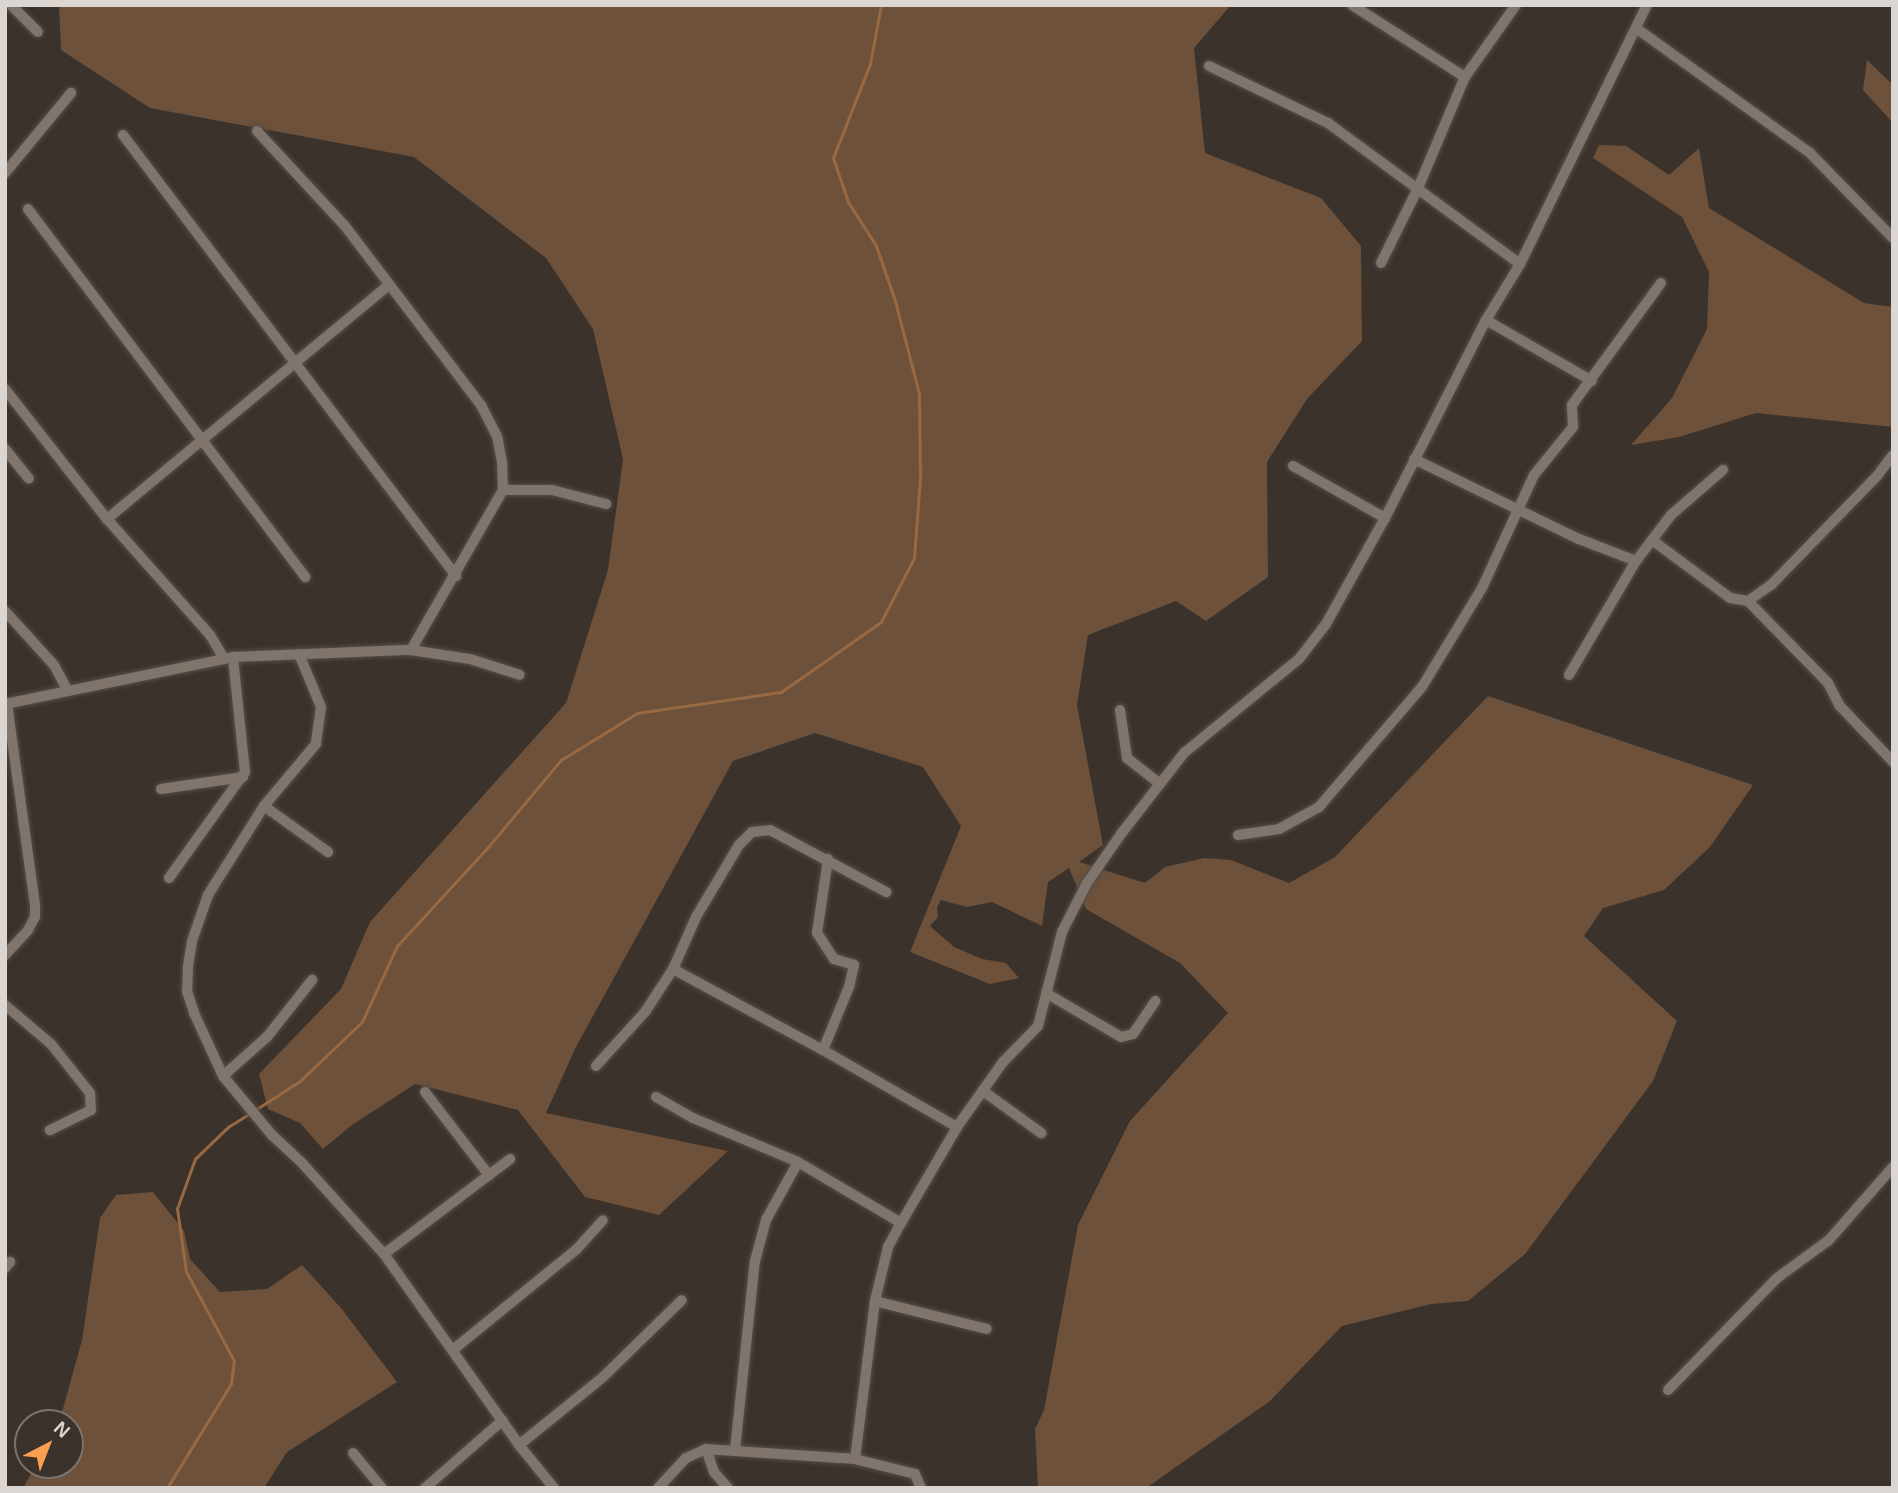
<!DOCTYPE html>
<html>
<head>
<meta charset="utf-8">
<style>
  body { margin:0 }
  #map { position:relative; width:1898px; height:1493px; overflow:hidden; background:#3b322b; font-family:Arial,sans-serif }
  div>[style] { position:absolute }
  .green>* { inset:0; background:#6d513a }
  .stream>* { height:2.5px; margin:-1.25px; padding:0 1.25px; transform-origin:1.25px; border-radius:1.25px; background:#986942 }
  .roads { filter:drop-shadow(0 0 2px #564f49) drop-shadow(0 0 2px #564f49) }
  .street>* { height:10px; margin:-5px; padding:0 5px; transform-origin:5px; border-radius:5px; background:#7f756d }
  span { translate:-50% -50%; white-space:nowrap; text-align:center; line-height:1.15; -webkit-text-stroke:7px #3b322b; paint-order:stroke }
  .frame { position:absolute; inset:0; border:7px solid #dcd6d2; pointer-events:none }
  .north { position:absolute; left:14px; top:1409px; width:70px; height:70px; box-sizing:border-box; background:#3b322b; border:2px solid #7b746e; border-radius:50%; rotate:42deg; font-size:19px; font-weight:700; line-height:28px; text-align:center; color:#dcd6d2 }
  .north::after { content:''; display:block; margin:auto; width:24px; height:32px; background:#fa9f4f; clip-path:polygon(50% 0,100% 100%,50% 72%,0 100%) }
</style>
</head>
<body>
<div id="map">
  <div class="green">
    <i style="clip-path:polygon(59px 5px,1231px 5px,1194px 48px,1205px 153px,1321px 198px,1361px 246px,1362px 341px,1307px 399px,1267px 462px,1268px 577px,1206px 621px,1176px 601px,1088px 635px,1077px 705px,1103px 845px,1079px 862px,1145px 883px,1165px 867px,1204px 858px,1231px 860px,1289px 883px,1335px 857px,1488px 696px,1753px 785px,1710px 847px,1664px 890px,1603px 908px,1584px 936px,1677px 1021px,1653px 1081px,1525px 1254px,1468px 1301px,1431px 1304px,1342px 1326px,1270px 1401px,1146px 1488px,1038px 1488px,1035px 1429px,1044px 1410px,1078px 1225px,1130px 1121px,1228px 1013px,1180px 963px,1086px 909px,1069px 868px,1048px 882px,1042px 926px,992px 902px,967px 907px,941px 900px,937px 907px,938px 917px,930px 926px,954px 947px,982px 959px,1006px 963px,1019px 978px,990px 984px,910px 952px,961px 826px,923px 767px,815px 733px,733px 761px,576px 1047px,546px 1113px,728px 1151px,659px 1215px,585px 1197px,518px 1110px,415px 1084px,352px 1125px,323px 1149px,300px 1123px,268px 1109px,259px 1074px,341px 989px,370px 922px,566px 703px,608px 570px,623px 459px,593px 329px,546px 258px,414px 157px,150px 108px,61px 50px)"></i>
    <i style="clip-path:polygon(1867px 60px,1893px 85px,1893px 123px,1863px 90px)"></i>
    <i style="clip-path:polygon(1599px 145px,1626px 146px,1669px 175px,1699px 148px,1709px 208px,1864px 303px,1893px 307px,1893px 427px,1756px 413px,1679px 437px,1631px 445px,1672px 398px,1707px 329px,1709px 272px,1682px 217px,1593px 158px)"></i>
    <i style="clip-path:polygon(153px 1192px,184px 1231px,190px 1259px,220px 1292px,267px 1289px,302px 1265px,341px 1308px,397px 1382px,287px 1452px,264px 1488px,23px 1488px,36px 1465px,70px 1465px,70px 1423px,59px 1423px,82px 1340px,100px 1218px,116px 1195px)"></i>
  </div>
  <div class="stream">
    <i style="left:255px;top:1110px;width:54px;rotate:-32.8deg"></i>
    <i style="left:300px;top:1081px;width:86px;rotate:-43.6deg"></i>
    <i style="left:362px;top:1022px;width:84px;rotate:-65.3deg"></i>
    <i style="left:397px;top:946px;width:136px;rotate:-47.4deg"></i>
    <i style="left:489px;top:846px;width:112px;rotate:-50.1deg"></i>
    <i style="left:561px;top:760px;width:89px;rotate:-31.7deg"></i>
    <i style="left:637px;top:713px;width:146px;rotate:-8.3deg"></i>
    <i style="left:781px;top:692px;width:122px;rotate:-35deg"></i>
    <i style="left:881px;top:622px;width:72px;rotate:-62.7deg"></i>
    <i style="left:914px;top:558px;width:80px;rotate:-85.7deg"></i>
    <i style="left:920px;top:478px;width:84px;rotate:-90.7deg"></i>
    <i style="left:919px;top:394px;width:96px;rotate:-104.5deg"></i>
    <i style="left:895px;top:301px;width:58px;rotate:-109.1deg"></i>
    <i style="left:876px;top:246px;width:52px;rotate:-122.5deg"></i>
    <i style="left:848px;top:202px;width:46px;rotate:-108.8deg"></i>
    <i style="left:833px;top:158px;width:101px;rotate:-68.5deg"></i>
    <i style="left:870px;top:64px;width:60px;rotate:-79.4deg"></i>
    <i style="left:167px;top:1488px;width:122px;rotate:-58.4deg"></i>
    <i style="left:231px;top:1384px;width:23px;rotate:-83deg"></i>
    <i style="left:234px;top:1361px;width:101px;rotate:-118.3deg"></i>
    <i style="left:186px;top:1272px;width:64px;rotate:-98.1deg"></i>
    <i style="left:177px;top:1209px;width:53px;rotate:-70.2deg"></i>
    <i style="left:195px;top:1159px;width:46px;rotate:-44.1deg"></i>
    <i style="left:228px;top:1127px;width:26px;rotate:-32deg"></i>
  </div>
  <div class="roads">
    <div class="street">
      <i style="left:11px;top:5px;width:38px;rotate:45deg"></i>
      <i style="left:1352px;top:5px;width:134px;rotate:32.5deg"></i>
      <i style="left:1636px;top:28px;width:214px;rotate:35.7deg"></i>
      <i style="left:1810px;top:153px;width:119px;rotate:45.7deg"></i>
      <i style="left:1209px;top:66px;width:132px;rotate:25.6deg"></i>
      <i style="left:1328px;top:123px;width:238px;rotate:36.3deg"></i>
      <i style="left:257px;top:131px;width:129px;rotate:47.2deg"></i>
      <i style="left:345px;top:226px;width:225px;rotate:52.8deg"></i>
      <i style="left:481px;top:405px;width:35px;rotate:63deg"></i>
      <i style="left:497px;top:436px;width:26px;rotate:79deg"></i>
      <i style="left:502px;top:462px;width:28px;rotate:88deg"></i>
      <i style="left:503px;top:490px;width:185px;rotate:119.9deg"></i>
      <i style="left:123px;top:135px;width:553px;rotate:52.94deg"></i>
      <i style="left:5px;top:173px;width:104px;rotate:-50.5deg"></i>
      <i style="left:28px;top:209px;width:461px;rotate:53deg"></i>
      <i style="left:1381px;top:263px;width:84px;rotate:-63.7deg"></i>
      <i style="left:1418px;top:188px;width:121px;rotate:-67.1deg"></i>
      <i style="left:1465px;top:77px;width:88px;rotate:-54.7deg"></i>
      <i style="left:1486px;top:320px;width:122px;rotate:29.9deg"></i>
      <i style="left:5px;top:389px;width:165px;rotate:51.9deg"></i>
      <i style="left:107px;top:519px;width:155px;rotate:48.4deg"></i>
      <i style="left:210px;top:635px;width:27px;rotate:59deg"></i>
      <i style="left:5px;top:449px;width:38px;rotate:51deg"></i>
      <i style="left:1414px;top:459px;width:183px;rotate:25.9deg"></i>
      <i style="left:1579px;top:539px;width:61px;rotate:21.1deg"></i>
      <i style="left:1293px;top:466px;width:106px;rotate:29.5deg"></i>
      <i style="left:503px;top:490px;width:49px"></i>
      <i style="left:552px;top:490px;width:56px;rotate:14.5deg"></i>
      <i style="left:107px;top:519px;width:366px;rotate:-39.7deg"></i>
      <i style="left:1652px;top:540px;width:97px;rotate:36.6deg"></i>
      <i style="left:1730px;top:598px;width:18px;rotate:9deg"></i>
      <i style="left:1748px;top:601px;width:28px;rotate:-35deg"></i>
      <i style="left:1771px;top:585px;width:152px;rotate:-45.8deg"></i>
      <i style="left:1877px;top:476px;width:26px;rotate:-53deg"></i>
      <i style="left:1748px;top:601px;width:115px;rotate:45.7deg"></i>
      <i style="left:1828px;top:683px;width:25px;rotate:63deg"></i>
      <i style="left:1839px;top:705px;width:79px;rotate:46.5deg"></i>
      <i style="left:5px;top:611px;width:73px;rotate:47.8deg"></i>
      <i style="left:54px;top:665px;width:27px;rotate:62deg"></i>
      <i style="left:299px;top:654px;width:57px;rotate:67.5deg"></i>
      <i style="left:321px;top:707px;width:37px;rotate:98deg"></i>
      <i style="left:316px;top:744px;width:81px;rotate:130deg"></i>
      <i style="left:264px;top:806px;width:105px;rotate:122.2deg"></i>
      <i style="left:208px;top:895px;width:49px;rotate:109.2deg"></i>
      <i style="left:192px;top:941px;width:26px;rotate:99deg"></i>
      <i style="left:188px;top:967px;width:24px;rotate:92deg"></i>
      <i style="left:187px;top:991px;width:23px;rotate:72deg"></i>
      <i style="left:194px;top:1013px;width:69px;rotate:65.3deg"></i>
      <i style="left:223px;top:1076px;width:77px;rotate:50.3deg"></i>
      <i style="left:272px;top:1135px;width:41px;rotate:43deg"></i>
      <i style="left:302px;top:1163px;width:122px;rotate:48deg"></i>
      <i style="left:384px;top:1254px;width:234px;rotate:54.7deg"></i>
      <i style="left:519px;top:1445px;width:55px;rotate:50.9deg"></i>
      <i style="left:1569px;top:675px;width:132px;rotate:-59.6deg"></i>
      <i style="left:1636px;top:561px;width:58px;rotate:-52.7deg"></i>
      <i style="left:1671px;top:515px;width:69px;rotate:-40.9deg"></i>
      <i style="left:5px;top:704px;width:233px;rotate:-11.6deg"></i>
      <i style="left:233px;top:657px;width:178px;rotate:-2.3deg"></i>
      <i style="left:411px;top:650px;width:60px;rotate:8.7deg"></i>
      <i style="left:470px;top:659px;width:52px;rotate:17.7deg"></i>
      <i style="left:1120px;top:710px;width:49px;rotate:81.7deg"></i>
      <i style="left:1127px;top:758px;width:42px;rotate:38.2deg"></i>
      <i style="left:161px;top:789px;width:83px;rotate:-8.3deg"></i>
      <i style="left:264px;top:806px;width:79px;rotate:35.7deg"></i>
      <i style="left:1238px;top:835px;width:41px;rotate:-8.3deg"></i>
      <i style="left:1279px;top:829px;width:46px;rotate:-28.8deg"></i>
      <i style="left:1319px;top:807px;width:158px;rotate:-49.4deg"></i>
      <i style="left:1422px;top:687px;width:116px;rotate:-58.8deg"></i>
      <i style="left:1482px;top:588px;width:124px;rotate:-65.3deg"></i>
      <i style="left:1534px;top:475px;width:62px;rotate:-50.9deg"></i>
      <i style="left:1573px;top:427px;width:22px;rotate:-93deg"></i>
      <i style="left:1572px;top:405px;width:151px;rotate:-53.9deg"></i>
      <i style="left:169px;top:878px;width:130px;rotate:-54.4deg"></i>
      <i style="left:245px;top:772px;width:116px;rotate:-96deg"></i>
      <i style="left:5px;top:955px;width:34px;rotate:-47deg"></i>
      <i style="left:28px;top:930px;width:15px;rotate:-62deg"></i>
      <i style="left:35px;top:917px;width:12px;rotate:-90deg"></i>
      <i style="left:35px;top:905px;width:204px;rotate:-97.9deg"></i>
      <i style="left:673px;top:969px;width:170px;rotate:28.4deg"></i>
      <i style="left:823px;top:1050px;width:155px;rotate:29.9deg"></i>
      <i style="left:1046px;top:993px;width:87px;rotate:30.4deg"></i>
      <i style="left:1121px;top:1037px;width:12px;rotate:-14deg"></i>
      <i style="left:1133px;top:1034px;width:40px;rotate:-56deg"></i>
      <i style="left:5px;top:1005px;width:60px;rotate:40.3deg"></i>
      <i style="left:51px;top:1044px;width:63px;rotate:51.5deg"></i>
      <i style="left:90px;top:1093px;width:17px;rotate:87deg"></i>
      <i style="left:91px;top:1110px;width:46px;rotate:154deg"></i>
      <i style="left:823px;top:1050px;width:68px;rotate:-67.6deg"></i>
      <i style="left:849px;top:987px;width:23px;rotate:-77deg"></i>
      <i style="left:854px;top:965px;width:21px;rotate:-163deg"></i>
      <i style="left:834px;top:959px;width:31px;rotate:-123deg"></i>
      <i style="left:817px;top:933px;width:75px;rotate:-81.5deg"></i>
      <i style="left:596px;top:1066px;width:73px;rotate:-47.8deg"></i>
      <i style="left:645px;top:1012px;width:51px;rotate:-56.9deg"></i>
      <i style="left:673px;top:969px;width:57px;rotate:-66.1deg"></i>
      <i style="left:696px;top:917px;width:84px;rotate:-59.2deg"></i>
      <i style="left:739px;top:845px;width:18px;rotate:-45deg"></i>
      <i style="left:752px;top:832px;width:18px;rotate:-6deg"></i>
      <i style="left:770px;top:830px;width:132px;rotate:28.1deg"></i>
      <i style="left:223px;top:1076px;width:59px;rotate:-41.6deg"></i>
      <i style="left:267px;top:1037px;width:73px;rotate:-51.7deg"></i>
      <i style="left:983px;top:1091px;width:72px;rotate:35.9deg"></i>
      <i style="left:425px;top:1092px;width:105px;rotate:52.4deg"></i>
      <i style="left:656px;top:1097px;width:43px;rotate:29.6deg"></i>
      <i style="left:693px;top:1118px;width:114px;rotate:22.7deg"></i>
      <i style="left:798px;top:1162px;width:120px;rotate:30.6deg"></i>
      <i style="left:384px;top:1254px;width:158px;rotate:-37deg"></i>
      <i style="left:5px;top:1268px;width:8px;rotate:-50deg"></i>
      <i style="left:875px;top:1301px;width:115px;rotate:14deg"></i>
      <i style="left:454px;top:1349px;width:157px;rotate:-39.1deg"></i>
      <i style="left:576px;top:1250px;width:40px;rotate:-48deg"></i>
      <i style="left:1668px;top:1390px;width:156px;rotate:-45.8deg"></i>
      <i style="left:1777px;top:1278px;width:64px;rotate:-36.2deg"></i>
      <i style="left:1829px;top:1240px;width:97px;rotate:-48.8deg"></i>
      <i style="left:519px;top:1445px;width:108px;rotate:-39deg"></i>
      <i style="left:603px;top:1377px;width:110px;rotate:-44.3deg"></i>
      <i style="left:706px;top:1449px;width:24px;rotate:71deg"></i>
      <i style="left:714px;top:1472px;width:21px;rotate:49deg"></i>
      <i style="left:735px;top:1450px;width:190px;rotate:-84deg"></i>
      <i style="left:755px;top:1261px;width:42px;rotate:-75deg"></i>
      <i style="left:766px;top:1220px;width:66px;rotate:-61.1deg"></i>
      <i style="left:353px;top:1453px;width:45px;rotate:50.4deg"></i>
      <i style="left:855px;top:1459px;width:62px;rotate:14deg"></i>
      <i style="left:915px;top:1474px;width:15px;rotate:67deg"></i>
      <i style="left:425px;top:1488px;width:103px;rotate:-41.1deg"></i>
      <i style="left:658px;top:1488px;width:41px;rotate:-47deg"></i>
      <i style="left:686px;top:1458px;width:22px;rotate:-24deg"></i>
      <i style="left:706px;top:1449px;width:149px;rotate:3.8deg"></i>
      <i style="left:855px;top:1459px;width:159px;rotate:-82.8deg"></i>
      <i style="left:875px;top:1301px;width:56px;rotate:-76.5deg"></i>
      <i style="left:888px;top:1247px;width:27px;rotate:-62deg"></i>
      <i style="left:901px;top:1223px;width:111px;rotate:-59.7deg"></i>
      <i style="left:957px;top:1127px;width:80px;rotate:-54.7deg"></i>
      <i style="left:1003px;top:1062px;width:50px;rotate:-45.8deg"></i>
      <i style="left:1038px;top:1026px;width:97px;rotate:-75.7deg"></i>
      <i style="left:1062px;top:932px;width:55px;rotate:-63deg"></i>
      <i style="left:1087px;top:883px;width:60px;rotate:-55.2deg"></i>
      <i style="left:1121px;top:834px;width:103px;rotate:-52.1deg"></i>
      <i style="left:1184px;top:753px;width:149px;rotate:-39.3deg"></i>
      <i style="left:1299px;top:659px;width:44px;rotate:-52.4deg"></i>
      <i style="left:1326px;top:624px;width:121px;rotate:-60.9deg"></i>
      <i style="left:1385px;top:518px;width:222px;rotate:-63deg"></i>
      <i style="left:1486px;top:320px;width:66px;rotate:-58.7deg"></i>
      <i style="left:1520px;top:264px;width:288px;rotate:-63.9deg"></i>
    </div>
  </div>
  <div class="frame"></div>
  <div class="north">N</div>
</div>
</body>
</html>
